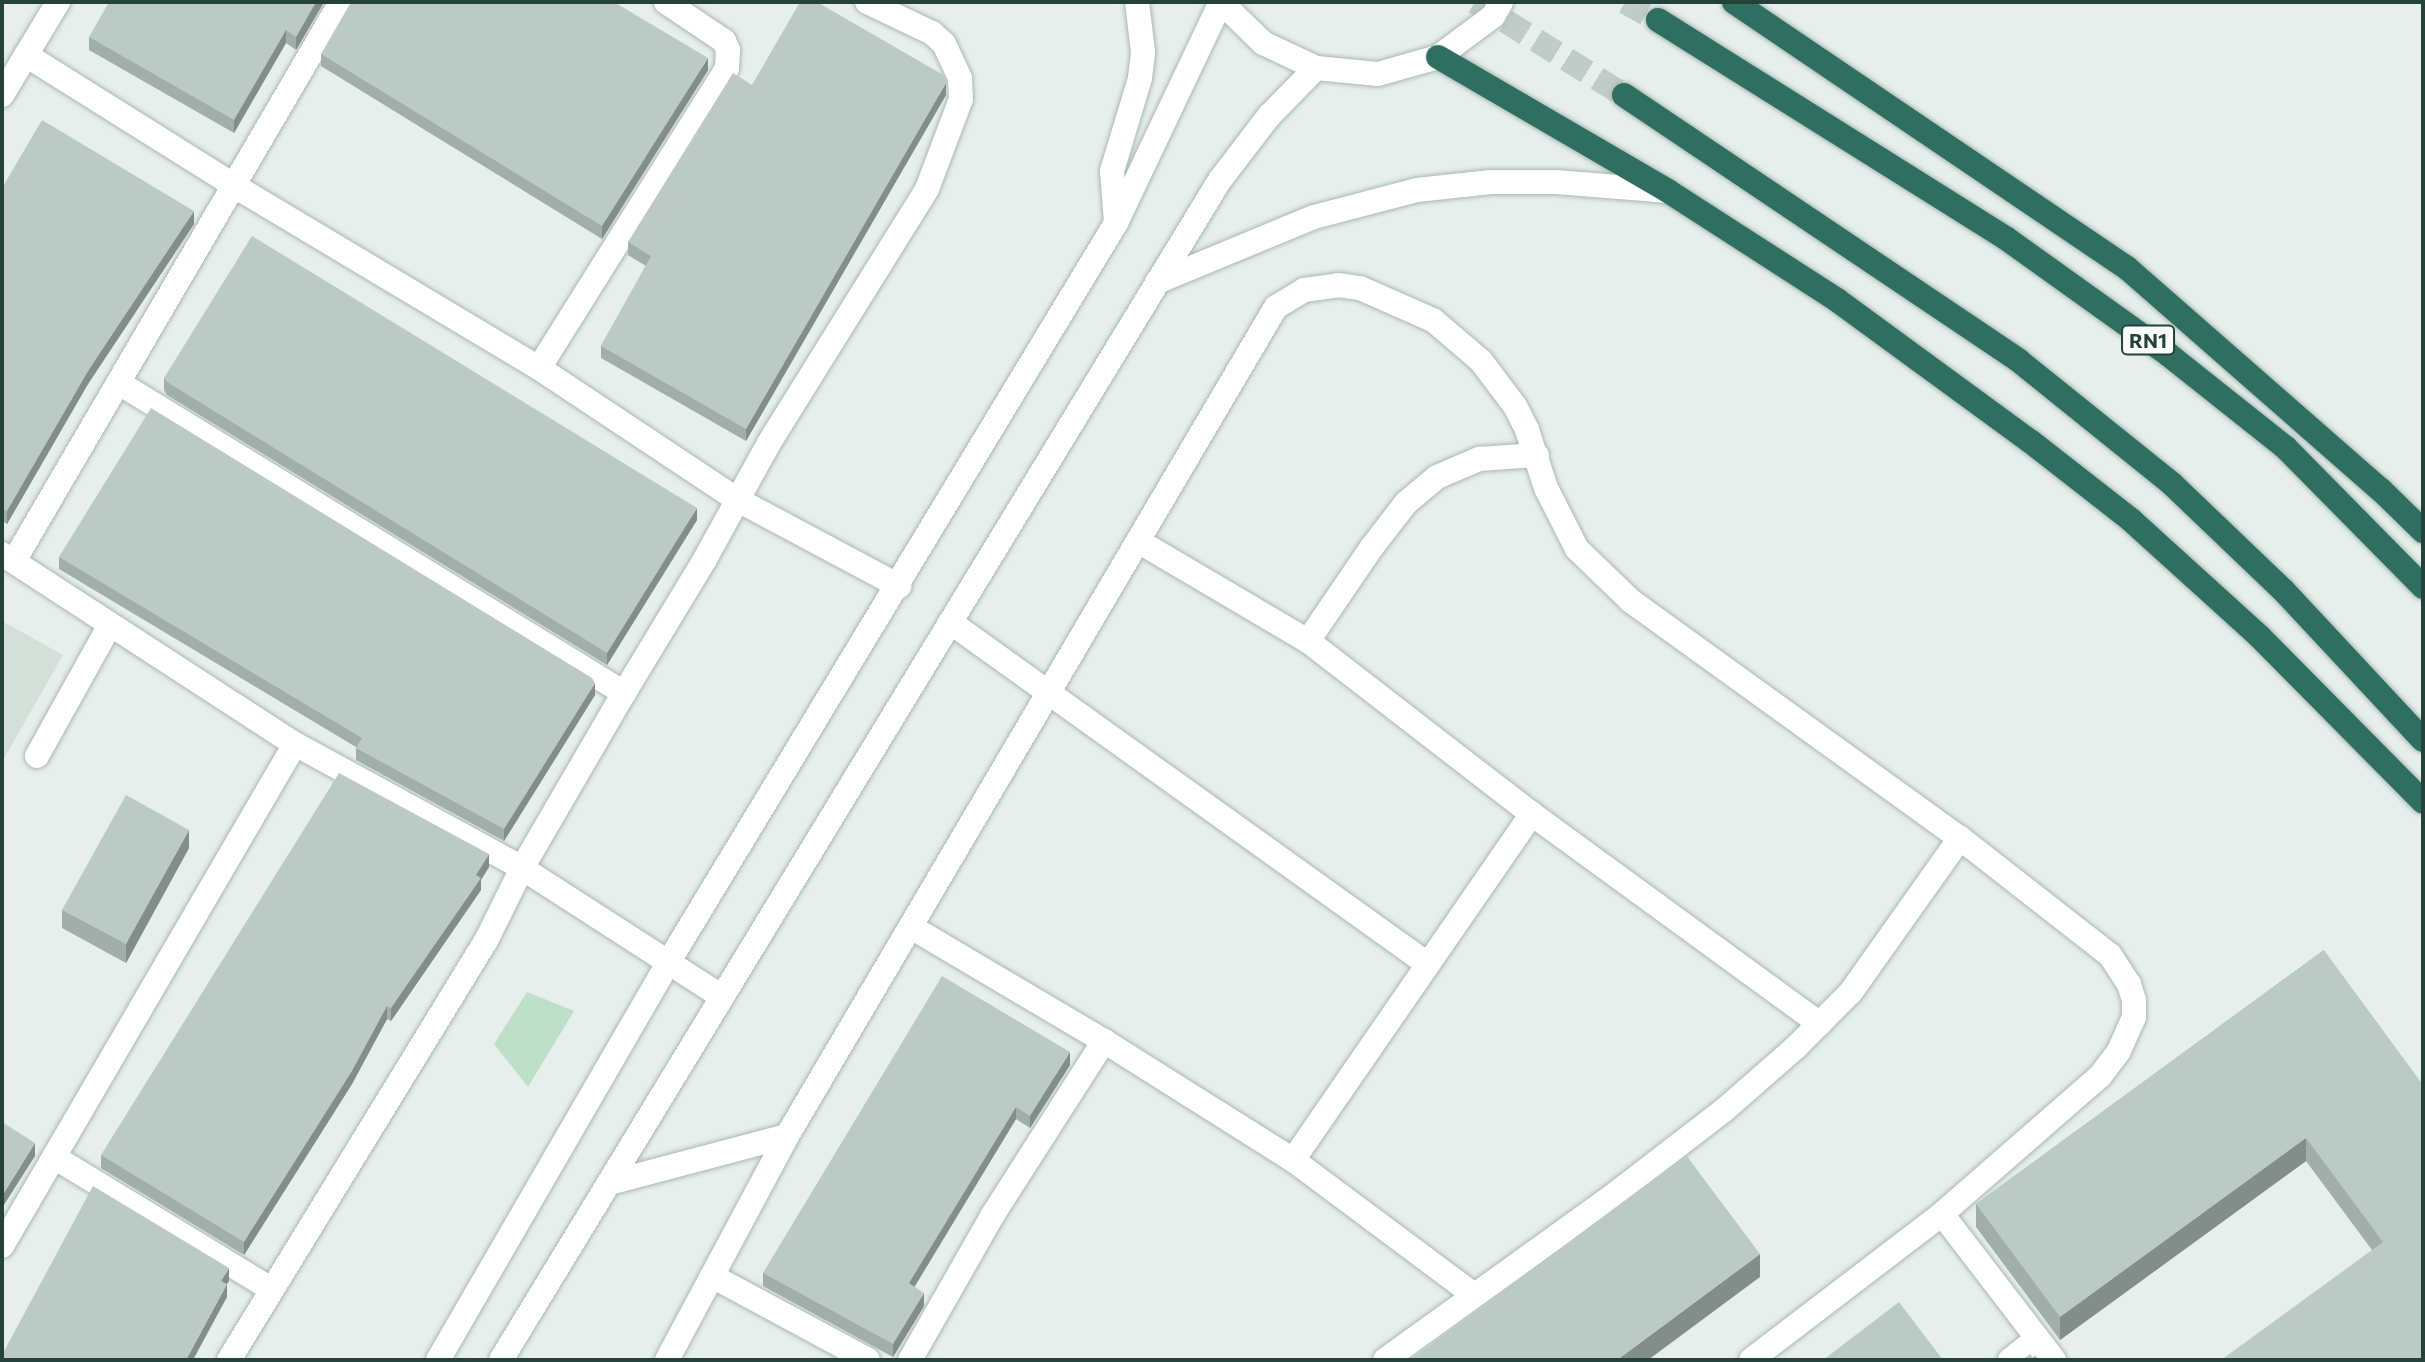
<!DOCTYPE html>
<html>
<head>
<meta charset="utf-8">
<style>
  body { margin:0 }
  #map { position:relative; width:2425px; height:1362px; overflow:hidden; background:#e6efeb; font-family:Commissioner,sans-serif }
  div>[style] { position:absolute }
  .built>* { inset:0; background:#d4dfda }
  .green>* { inset:0; background:#bfe0c8 }
  .highway-tunnel>* { height:24px; margin-top:-12px; transform-origin:0; background:repeating-linear-gradient(90deg,#bfccc8 0 24px,transparent 0 36px) }
  .roads { filter:drop-shadow(0 0 2px #a8b8b2) drop-shadow(0 0 2px #a8b8b2) }
  .street>* { height:24px; margin:-12px; padding:0 12px; transform-origin:12px; border-radius:12px; background:#fff }
  .secondary>* { height:24px; margin:-12px; padding:0 12px; transform-origin:12px; border-radius:12px; background:#fff }
  .highway>* { height:24px; margin:-12px; padding:0 12px; transform-origin:12px; border-radius:12px; background:#2f6f62 }
  .wall>* { inset:0; background:#a1aea9 }
  .shaded-wall>* { inset:0; background:#838d89 }
  .building>* { inset:0; background:#bbcac4 }
  span { translate:-50% -50%; white-space:nowrap; text-align:center; line-height:1.15; -webkit-text-stroke:7px #f7fbf9; paint-order:stroke }
  .shield-label span { padding:2px 6px; background:#f7fbf9; border:2px solid; border-radius:6px; -webkit-text-stroke-width:0 }
  .shield-label { font-size:20px; color:#24423a; font-weight:700 }
  .frame { position:absolute; inset:0; border:4px solid #24423a; pointer-events:none }
</style>
</head>
<body>
<div id="map">
  <div class="built">
    <i style="clip-path:polygon(2px 621px,63px 655px,2px 762px)"></i>
  </div>
  <div class="green">
    <i style="clip-path:polygon(527px 992px,574px 1011px,528px 1087px,494px 1044px)"></i>
  </div>
  <div class="highway-tunnel">
    <i style="left:1475px;top:2px;width:176px;rotate:32deg"></i>
    <i style="left:1625px;top:2px;width:38px;rotate:29deg"></i>
  </div>
  <div class="roads">
    <div class="street">
      <i style="left:26px;top:55px;width:244px;rotate:32.1deg"></i>
      <i style="left:233px;top:185px;width:357px;rotate:30.9deg"></i>
      <i style="left:539px;top:368px;width:239px;rotate:33.6deg"></i>
      <i style="left:738px;top:500px;width:183px;rotate:28.1deg"></i>
      <i style="left:2px;top:95px;width:109px;rotate:-58.9deg"></i>
      <i style="left:539px;top:368px;width:354px;rotate:-57.9deg"></i>
      <i style="left:727px;top:68px;width:18px;rotate:-87deg"></i>
      <i style="left:728px;top:50px;width:10px;rotate:-114deg"></i>
      <i style="left:724px;top:41px;width:70px;rotate:-146.1deg"></i>
      <i style="left:119px;top:383px;width:593px;rotate:31.54deg"></i>
      <i style="left:624px;top:693px;width:157px;rotate:-58.8deg"></i>
      <i style="left:705px;top:559px;width:132px;rotate:-61.1deg"></i>
      <i style="left:769px;top:443px;width:299px;rotate:-58.1deg"></i>
      <i style="left:927px;top:189px;width:96px;rotate:-69.3deg"></i>
      <i style="left:961px;top:99px;width:21px;rotate:-93deg"></i>
      <i style="left:960px;top:78px;width:38px;rotate:-115deg"></i>
      <i style="left:944px;top:44px;width:16px;rotate:-137deg"></i>
      <i style="left:932px;top:33px;width:72px;rotate:-154.5deg"></i>
      <i style="left:1138px;top:541px;width:197px;rotate:30.5deg"></i>
      <i style="left:1308px;top:641px;width:283px;rotate:37.7deg"></i>
      <i style="left:1532px;top:814px;width:356px;rotate:36.1deg"></i>
      <i style="left:2px;top:554px;width:349px;rotate:33deg"></i>
      <i style="left:295px;top:744px;width:259px;rotate:28.6deg"></i>
      <i style="left:522px;top:868px;width:238px;rotate:32.8deg"></i>
      <i style="left:14px;top:561px;width:648px;rotate:-59.67deg"></i>
      <i style="left:950px;top:622px;width:586px;rotate:35.62deg"></i>
      <i style="left:1308px;top:641px;width:114px;rotate:-55.8deg"></i>
      <i style="left:1372px;top:547px;width:56px;rotate:-52.3deg"></i>
      <i style="left:1406px;top:503px;width:40px;rotate:-40deg"></i>
      <i style="left:1437px;top:477px;width:46px;rotate:-23.2deg"></i>
      <i style="left:1479px;top:459px;width:58px;rotate:-3.9deg"></i>
      <i style="left:37px;top:756px;width:150px;rotate:-60.9deg"></i>
      <i style="left:911px;top:927px;width:224px;rotate:30.6deg"></i>
      <i style="left:1104px;top:1041px;width:223px;rotate:32.2deg"></i>
      <i style="left:1293px;top:1160px;width:226px;rotate:36.7deg"></i>
      <i style="left:54px;top:1157px;width:254px;rotate:31.3deg"></i>
      <i style="left:1293px;top:1160px;width:421px;rotate:-55.4deg"></i>
      <i style="left:609px;top:1183px;width:184px;rotate:-14.8deg"></i>
      <i style="left:1942px;top:1214px;width:184px;rotate:52.5deg"></i>
      <i style="left:2px;top:1246px;width:581px;rotate:-59.73deg"></i>
      <i style="left:712px;top:1276px;width:177px;rotate:28.3deg"></i>
      <i style="left:229px;top:1360px;width:492px;rotate:-58.5deg"></i>
      <i style="left:486px;top:941px;width:81px;rotate:-63.7deg"></i>
      <i style="left:522px;top:868px;width:203px;rotate:-59.8deg"></i>
      <i style="left:667px;top:1360px;width:254px;rotate:-61.8deg"></i>
      <i style="left:787px;top:1136px;width:962px;rotate:-59.47deg"></i>
      <i style="left:1276px;top:307px;width:33px;rotate:-31deg"></i>
      <i style="left:1304px;top:290px;width:34px;rotate:-8deg"></i>
      <i style="left:1338px;top:285px;width:22px;rotate:8deg"></i>
      <i style="left:1360px;top:288px;width:80px;rotate:23.7deg"></i>
      <i style="left:1433px;top:320px;width:63px;rotate:40.5deg"></i>
      <i style="left:1481px;top:361px;width:56px;rotate:52.9deg"></i>
      <i style="left:1515px;top:406px;width:27px;rotate:63deg"></i>
      <i style="left:1527px;top:430px;width:61px;rotate:71.9deg"></i>
      <i style="left:1546px;top:488px;width:68px;rotate:63.1deg"></i>
      <i style="left:1577px;top:549px;width:75px;rotate:43.9deg"></i>
      <i style="left:1631px;top:601px;width:405px;rotate:35.8deg"></i>
      <i style="left:1960px;top:838px;width:190px;rotate:38deg"></i>
      <i style="left:2110px;top:955px;width:35px;rotate:57deg"></i>
      <i style="left:2129px;top:984px;width:17px;rotate:73deg"></i>
      <i style="left:2134px;top:1000px;width:17px;rotate:90deg"></i>
      <i style="left:2134px;top:1017px;width:37px;rotate:114deg"></i>
      <i style="left:2119px;top:1051px;width:31px;rotate:127deg"></i>
      <i style="left:2100px;top:1076px;width:210px;rotate:138.9deg"></i>
      <i style="left:1942px;top:1214px;width:240px;rotate:142.6deg"></i>
      <i style="left:910px;top:1360px;width:166px;rotate:-60.3deg"></i>
      <i style="left:992px;top:1216px;width:208px;rotate:-57.4deg"></i>
      <i style="left:1385px;top:1360px;width:289px;rotate:-35.8deg"></i>
      <i style="left:1619px;top:1191px;width:131px;rotate:-37.6deg"></i>
      <i style="left:1723px;top:1111px;width:96px;rotate:-41.2deg"></i>
      <i style="left:1795px;top:1048px;width:79px;rotate:-45deg"></i>
      <i style="left:1851px;top:992px;width:189px;rotate:-54.7deg"></i>
      <i style="left:2010px;top:1360px;width:34px;rotate:-38deg"></i>
    </div>
    <div class="secondary">
      <i style="left:1221px;top:2px;width:59px;rotate:44.3deg"></i>
      <i style="left:1263px;top:43px;width:59px;rotate:25.3deg"></i>
      <i style="left:1316px;top:68px;width:62px;rotate:5.5deg"></i>
      <i style="left:1378px;top:74px;width:62px;rotate:-15.8deg"></i>
      <i style="left:1438px;top:57px;width:69px;rotate:-36.7deg"></i>
      <i style="left:1493px;top:16px;width:16px;rotate:-60deg"></i>
      <i style="left:1116px;top:222px;width:51px;rotate:-94.5deg"></i>
      <i style="left:1112px;top:171px;width:97px;rotate:-73.2deg"></i>
      <i style="left:1140px;top:78px;width:26px;rotate:-83deg"></i>
      <i style="left:1143px;top:52px;width:50px;rotate:-96.8deg"></i>
      <i style="left:1157px;top:282px;width:170px;rotate:-22.5deg"></i>
      <i style="left:1314px;top:217px;width:106px;rotate:-14.7deg"></i>
      <i style="left:1417px;top:190px;width:74px;rotate:-6.2deg"></i>
      <i style="left:1491px;top:182px;width:65px"></i>
      <i style="left:1556px;top:182px;width:112px;rotate:4.6deg"></i>
      <i style="left:438px;top:1360px;width:459px;rotate:-59.9deg"></i>
      <i style="left:668px;top:963px;width:865px;rotate:-58.81deg"></i>
      <i style="left:1116px;top:223px;width:245px;rotate:-64.6deg"></i>
      <i style="left:501px;top:1360px;width:1382px;rotate:-58.65deg"></i>
      <i style="left:1220px;top:180px;width:81px;rotate:-52.6deg"></i>
      <i style="left:1269px;top:116px;width:67px;rotate:-45.6deg"></i>
    </div>
    <div class="highway">
      <i style="left:1734px;top:2px;width:475px;rotate:34.1deg"></i>
      <i style="left:2127px;top:268px;width:337px;rotate:41.2deg"></i>
      <i style="left:2381px;top:490px;width:59px;rotate:44.3deg"></i>
      <i style="left:1658px;top:20px;width:412px;rotate:32.1deg"></i>
      <i style="left:2007px;top:239px;width:199px;rotate:35.6deg"></i>
      <i style="left:2169px;top:355px;width:149px;rotate:38.5deg"></i>
      <i style="left:2286px;top:448px;width:195px;rotate:45.4deg"></i>
      <i style="left:1438px;top:57px;width:266px;rotate:30.2deg"></i>
      <i style="left:1668px;top:191px;width:201px;rotate:32.8deg"></i>
      <i style="left:1837px;top:300px;width:239px;rotate:36.2deg"></i>
      <i style="left:2030px;top:441px;width:128px;rotate:38deg"></i>
      <i style="left:2131px;top:520px;width:173px;rotate:42.2deg"></i>
      <i style="left:2259px;top:636px;width:233px;rotate:45.3deg"></i>
      <i style="left:1624px;top:95px;width:475px;rotate:33.9deg"></i>
      <i style="left:2018px;top:360px;width:198px;rotate:38.8deg"></i>
      <i style="left:2172px;top:484px;width:153px;rotate:43.7deg"></i>
      <i style="left:2283px;top:590px;width:205px;rotate:47deg"></i>
    </div>
  </div>
  <div class="wall">
    <i style="clip-path:polygon(324px 2px,296px 50px,286px 43px,234px 133px,89px 50px,89px 37px)"></i>
    <i style="clip-path:polygon(321px 54px,708px 70px,602px 239px,321px 66px)"></i>
    <i style="clip-path:polygon(752px 85px,946px 95px,746px 441px,601px 358px,601px 346px,646px 266px,628px 255px,628px 242px)"></i>
    <i style="clip-path:polygon(2px 188px,194px 224px,88px 384px,7px 524px,2px 521px)"></i>
    <i style="clip-path:polygon(164px 378px,697px 520px,607px 665px,167px 395px,164px 390px)"></i>
    <i style="clip-path:polygon(59px 557px,595px 695px,504px 841px,356px 760px,356px 747px,59px 569px)"></i>
    <i style="clip-path:polygon(189px 848px,126px 963px,62px 928px,62px 910px)"></i>
    <i style="clip-path:polygon(489px 867px,481px 880px,481px 890px,391px 1021px,387px 1019px,352px 1084px,244px 1255px,101px 1168px,101px 1155px)"></i>
    <i style="clip-path:polygon(2324px 950px,2423px 1360px,2372px 1250px,2306px 1161px,2060px 1340px,1976px 1227px,1976px 1204px)"></i>
    <i style="clip-path:polygon(1070px 1065px,1030px 1128px,1016px 1119px,914px 1287px,924px 1306px,893px 1357px,763px 1286px,763px 1273px)"></i>
  </div>
  <div class="shaded-wall">
    <i style="clip-path:polygon(316px 2px,324px 2px,296px 50px,296px 37px)"></i>
    <i style="clip-path:polygon(286px 30px,286px 43px,234px 133px,234px 120px)"></i>
    <i style="clip-path:polygon(708px 58px,708px 70px,602px 239px,602px 226px)"></i>
    <i style="clip-path:polygon(946px 83px,946px 95px,746px 441px,746px 429px)"></i>
    <i style="clip-path:polygon(194px 211px,194px 224px,88px 384px,7px 524px,7px 511px,88px 371px)"></i>
    <i style="clip-path:polygon(697px 508px,697px 520px,607px 665px,607px 653px)"></i>
    <i style="clip-path:polygon(595px 683px,595px 695px,504px 841px,504px 829px)"></i>
    <i style="clip-path:polygon(189px 830px,189px 848px,126px 963px,126px 944px)"></i>
    <i style="clip-path:polygon(489px 854px,489px 867px,481px 880px,481px 890px,391px 1021px,391px 1008px)"></i>
    <i style="clip-path:polygon(387px 1006px,387px 1019px,352px 1084px,244px 1255px,244px 1242px)"></i>
    <i style="clip-path:polygon(1070px 1052px,1070px 1065px,1030px 1128px,1030px 1116px)"></i>
    <i style="clip-path:polygon(1016px 1107px,1016px 1119px,909px 1296px,909px 1283px)"></i>
    <i style="clip-path:polygon(2306px 1138px,2306px 1161px,2060px 1340px,2060px 1317px)"></i>
    <i style="clip-path:polygon(35px 1143px,35px 1156px,2px 1208px,2px 1196px)"></i>
    <i style="clip-path:polygon(1760px 1254px,1760px 1277px,1648px 1360px,1617px 1360px)"></i>
    <i style="clip-path:polygon(229px 1268px,229px 1281px,221px 1293px,221px 1281px)"></i>
    <i style="clip-path:polygon(227px 1284px,227px 1297px,193px 1360px,186px 1360px)"></i>
    <i style="clip-path:polygon(924px 1293px,924px 1306px,893px 1357px,893px 1344px)"></i>
  </div>
  <div class="building">
    <i style="clip-path:polygon(109px 2px,316px 2px,296px 37px,286px 30px,234px 120px,89px 37px)"></i>
    <i style="clip-path:polygon(351px 2px,614px 2px,708px 58px,602px 226px,321px 54px)"></i>
    <i style="clip-path:polygon(800px 2px,817px 2px,945px 76px,946px 83px,746px 429px,601px 346px,651px 256px,628px 242px,733px 73px,752px 85px)"></i>
    <i style="clip-path:polygon(42px 120px,194px 211px,88px 371px,7px 511px,2px 509px,2px 188px)"></i>
    <i style="clip-path:polygon(252px 236px,697px 508px,607px 653px,167px 382px,164px 378px)"></i>
    <i style="clip-path:polygon(151px 408px,592px 678px,595px 683px,504px 829px,356px 748px,362px 738px,59px 557px)"></i>
    <i style="clip-path:polygon(339px 773px,489px 854px,476px 875px,481px 878px,391px 1008px,387px 1006px,352px 1071px,244px 1242px,101px 1155px)"></i>
    <i style="clip-path:polygon(126px 795px,189px 830px,126px 944px,62px 910px)"></i>
    <i style="clip-path:polygon(2324px 950px,2423px 1085px,2423px 1360px,2221px 1360px,2383px 1242px,2306px 1138px,2060px 1317px,1976px 1204px)"></i>
    <i style="clip-path:polygon(942px 976px,1070px 1052px,1030px 1116px,1016px 1107px,909px 1283px,924px 1293px,893px 1344px,763px 1273px)"></i>
    <i style="clip-path:polygon(2px 1122px,35px 1143px,2px 1196px)"></i>
    <i style="clip-path:polygon(1686px 1155px,1760px 1254px,1617px 1360px,1410px 1360px)"></i>
    <i style="clip-path:polygon(93px 1186px,229px 1268px,221px 1281px,227px 1284px,186px 1360px,2px 1360px,2px 1355px)"></i>
    <i style="clip-path:polygon(1899px 1302px,1943px 1360px,1823px 1360px)"></i>
    <i style="clip-path:polygon(2030px 1354px,2035px 1360px,2022px 1360px)"></i>
  </div>
  <div class="shield-label">
    <span style="left:2148px;top:340px">RN1</span>
  </div>
  <div class="frame"></div>
</div>
</body>
</html>
